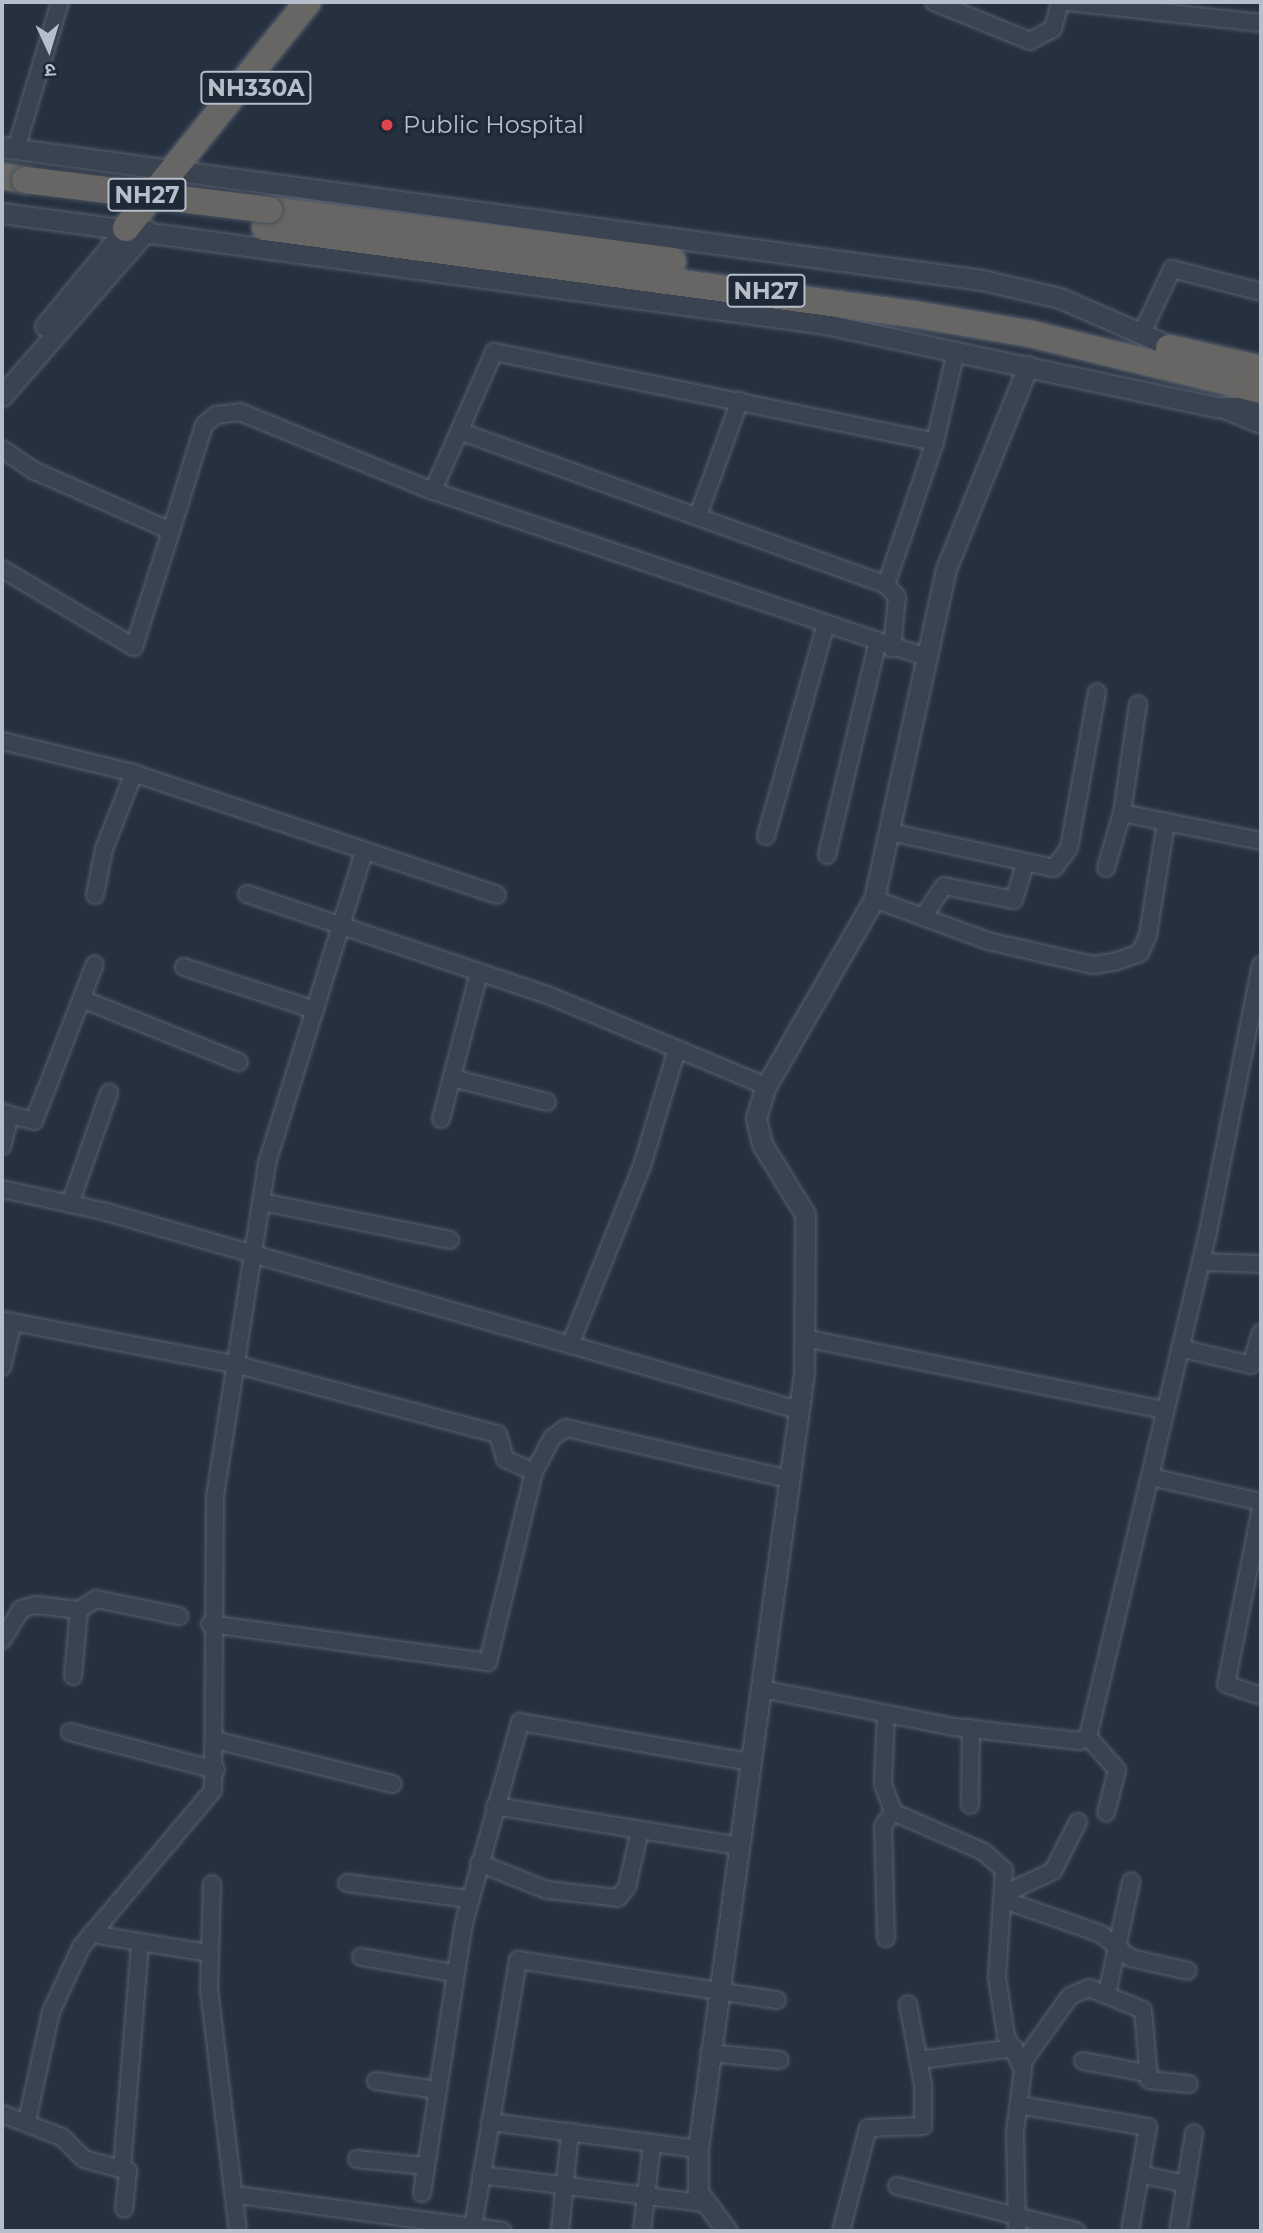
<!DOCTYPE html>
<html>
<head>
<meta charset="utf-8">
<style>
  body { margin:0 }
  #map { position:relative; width:1263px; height:2233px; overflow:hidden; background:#263140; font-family:Montserrat,"Noto Sans Devanagari",sans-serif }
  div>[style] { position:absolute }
  .roads { filter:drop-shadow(0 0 2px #58616d) drop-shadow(0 0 2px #58616d) }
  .minor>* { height:16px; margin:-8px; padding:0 8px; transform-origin:8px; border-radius:8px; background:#3a4350 }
  .tertiary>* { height:19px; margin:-9.5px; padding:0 9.5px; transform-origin:9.5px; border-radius:9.5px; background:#3a4350 }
  .trunk>* { height:26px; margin:-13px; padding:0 13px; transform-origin:13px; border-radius:13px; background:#676664 }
  .bridges { filter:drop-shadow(0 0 2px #454e5a) drop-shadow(0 0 2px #454e5a) }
  .trunk-bridge>* { height:26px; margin:-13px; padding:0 13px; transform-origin:13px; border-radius:13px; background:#676664 }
  .dots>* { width:19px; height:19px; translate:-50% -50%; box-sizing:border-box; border:4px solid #1f2835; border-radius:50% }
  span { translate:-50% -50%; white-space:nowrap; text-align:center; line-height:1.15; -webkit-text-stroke:6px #1f2835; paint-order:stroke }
  .shield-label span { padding:2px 5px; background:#1f2835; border:2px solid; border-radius:5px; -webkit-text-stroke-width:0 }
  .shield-label { font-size:23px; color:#b6beca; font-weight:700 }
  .poi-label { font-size:24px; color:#b6beca }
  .left { translate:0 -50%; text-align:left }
  .frame { position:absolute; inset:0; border:4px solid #b6beca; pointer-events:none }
  .north { position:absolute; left:14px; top:14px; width:70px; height:70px; -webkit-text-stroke:5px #1f2835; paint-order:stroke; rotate:176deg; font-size:19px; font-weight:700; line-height:28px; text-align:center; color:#b6beca }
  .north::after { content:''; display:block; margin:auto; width:24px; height:32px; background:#b6beca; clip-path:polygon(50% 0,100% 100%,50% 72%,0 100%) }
</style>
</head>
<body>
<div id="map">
  <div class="roads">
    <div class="minor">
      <i style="left:934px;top:2px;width:104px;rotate:22.1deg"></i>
      <i style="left:1030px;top:41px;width:26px;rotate:-28deg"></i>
      <i style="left:1053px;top:29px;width:28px;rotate:-75deg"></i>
      <i style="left:1068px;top:2px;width:194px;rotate:6.2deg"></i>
      <i style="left:16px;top:149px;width:153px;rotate:-73.3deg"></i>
      <i style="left:1142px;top:333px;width:71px;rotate:-64.9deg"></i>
      <i style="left:1172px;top:269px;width:92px;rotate:14.5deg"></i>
      <i style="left:1221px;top:409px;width:43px;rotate:21.8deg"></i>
      <i style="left:459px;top:431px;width:454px;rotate:19.8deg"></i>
      <i style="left:886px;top:585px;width:151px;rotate:-71.1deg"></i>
      <i style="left:935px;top:442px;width:93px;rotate:-77deg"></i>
      <i style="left:2px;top:449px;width:40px;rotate:34deg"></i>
      <i style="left:35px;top:471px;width:149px;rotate:23.8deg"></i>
      <i style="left:171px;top:531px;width:122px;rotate:107.7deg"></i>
      <i style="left:134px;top:647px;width:153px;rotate:-149.4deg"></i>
      <i style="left:433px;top:491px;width:152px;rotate:-66.3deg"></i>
      <i style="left:494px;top:352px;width:450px;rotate:11.5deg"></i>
      <i style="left:698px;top:516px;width:123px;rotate:-70.1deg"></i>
      <i style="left:171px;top:531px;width:111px;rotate:-72.7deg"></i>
      <i style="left:204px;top:425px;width:16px;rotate:-40deg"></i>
      <i style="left:216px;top:415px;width:24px;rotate:-7deg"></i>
      <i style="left:240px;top:412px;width:209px;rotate:22.3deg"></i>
      <i style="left:433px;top:491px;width:523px;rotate:18.61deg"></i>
      <i style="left:886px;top:585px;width:16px;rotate:47deg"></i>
      <i style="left:897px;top:597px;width:52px;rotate:95.5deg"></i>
      <i style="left:2px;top:741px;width:132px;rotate:13.6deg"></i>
      <i style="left:130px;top:772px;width:387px;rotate:18.5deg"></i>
      <i style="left:1122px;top:813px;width:142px;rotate:11.4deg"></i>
      <i style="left:890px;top:832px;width:168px;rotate:12.4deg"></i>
      <i style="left:1054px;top:868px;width:25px;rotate:-53deg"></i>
      <i style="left:1069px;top:848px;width:158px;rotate:-79.8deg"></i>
      <i style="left:766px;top:836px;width:217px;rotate:-74.2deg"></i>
      <i style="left:827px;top:855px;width:216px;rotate:-76.6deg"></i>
      <i style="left:1106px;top:868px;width:57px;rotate:-73.8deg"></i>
      <i style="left:1122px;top:813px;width:110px;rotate:-81.6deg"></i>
      <i style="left:247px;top:894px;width:314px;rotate:18.6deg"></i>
      <i style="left:545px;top:994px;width:239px;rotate:22.6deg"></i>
      <i style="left:95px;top:895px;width:47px;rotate:-78.9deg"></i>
      <i style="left:104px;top:849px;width:82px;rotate:-68.5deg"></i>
      <i style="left:874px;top:899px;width:121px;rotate:20.2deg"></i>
      <i style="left:988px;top:941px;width:108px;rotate:12.9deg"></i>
      <i style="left:1093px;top:965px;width:24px;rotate:-9deg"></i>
      <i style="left:1117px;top:961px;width:24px;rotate:-19deg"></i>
      <i style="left:1140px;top:953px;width:20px;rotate:-66deg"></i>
      <i style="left:1148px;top:935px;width:114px;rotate:-80.9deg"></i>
      <i style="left:923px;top:917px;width:37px;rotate:-56deg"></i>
      <i style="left:944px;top:886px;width:71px;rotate:11.3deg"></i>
      <i style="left:1014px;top:900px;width:37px;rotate:-73deg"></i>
      <i style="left:184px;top:967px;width:138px;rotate:18.2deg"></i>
      <i style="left:82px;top:999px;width:169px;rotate:21.9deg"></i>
      <i style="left:452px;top:1078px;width:98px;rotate:14.2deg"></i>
      <i style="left:2px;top:1112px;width:9px;rotate:21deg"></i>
      <i style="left:10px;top:1115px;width:32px;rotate:104deg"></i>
      <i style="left:10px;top:1115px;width:25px;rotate:14deg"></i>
      <i style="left:34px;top:1121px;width:168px;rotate:-68.8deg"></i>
      <i style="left:441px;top:1119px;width:151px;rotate:-75.4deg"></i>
      <i style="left:2px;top:1189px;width:103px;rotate:12.3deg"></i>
      <i style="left:103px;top:1211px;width:723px;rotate:15.98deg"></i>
      <i style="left:262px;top:1202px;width:192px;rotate:11.4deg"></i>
      <i style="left:70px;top:1204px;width:118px;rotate:-70.6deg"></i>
      <i style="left:1201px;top:1262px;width:60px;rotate:1.9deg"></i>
      <i style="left:2px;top:1320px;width:240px;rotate:10.8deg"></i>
      <i style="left:238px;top:1365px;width:269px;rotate:14.9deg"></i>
      <i style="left:498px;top:1434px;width:26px;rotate:74deg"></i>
      <i style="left:505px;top:1459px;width:32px;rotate:24deg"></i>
      <i style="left:534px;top:1472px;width:38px;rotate:-62deg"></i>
      <i style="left:552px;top:1438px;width:17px;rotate:-36deg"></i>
      <i style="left:566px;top:1428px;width:228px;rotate:12.9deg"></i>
      <i style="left:804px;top:1338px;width:368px;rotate:11.3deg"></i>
      <i style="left:570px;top:1345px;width:193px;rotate:-68.1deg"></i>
      <i style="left:642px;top:1166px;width:122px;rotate:-73.3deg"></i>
      <i style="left:1180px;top:1348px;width:73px;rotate:13.5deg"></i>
      <i style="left:1251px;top:1365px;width:34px;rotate:-73deg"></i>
      <i style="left:2px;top:1367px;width:46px;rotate:-76.3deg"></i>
      <i style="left:1151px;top:1477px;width:113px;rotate:12.8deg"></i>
      <i style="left:1261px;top:1508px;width:179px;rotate:101.2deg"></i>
      <i style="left:1226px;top:1684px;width:37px;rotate:19deg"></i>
      <i style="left:210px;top:1624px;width:281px;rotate:7.8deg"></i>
      <i style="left:488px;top:1662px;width:195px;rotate:-76.4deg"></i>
      <i style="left:2px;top:1640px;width:36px;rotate:-58deg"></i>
      <i style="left:21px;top:1609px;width:16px;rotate:-15deg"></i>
      <i style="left:36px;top:1605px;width:43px;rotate:6.6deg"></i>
      <i style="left:79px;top:1610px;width:20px;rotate:-33deg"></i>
      <i style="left:96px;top:1599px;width:85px;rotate:11.6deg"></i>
      <i style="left:73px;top:1676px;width:66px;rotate:-84.8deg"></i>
      <i style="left:762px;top:1689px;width:196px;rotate:11.2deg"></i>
      <i style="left:954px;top:1727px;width:126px;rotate:6.4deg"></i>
      <i style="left:1079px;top:1741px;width:10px;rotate:-24deg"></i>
      <i style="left:1088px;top:1737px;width:519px;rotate:-76.63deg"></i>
      <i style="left:1208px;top:1232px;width:272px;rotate:-78.8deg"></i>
      <i style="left:886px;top:1714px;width:70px;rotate:92.5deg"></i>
      <i style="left:883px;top:1784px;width:30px;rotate:70deg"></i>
      <i style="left:893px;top:1812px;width:99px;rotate:23.7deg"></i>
      <i style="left:984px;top:1852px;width:27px;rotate:42deg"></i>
      <i style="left:1004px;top:1870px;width:107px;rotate:93.7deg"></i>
      <i style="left:997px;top:1977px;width:60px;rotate:81.3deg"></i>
      <i style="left:1006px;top:2036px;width:37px;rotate:63deg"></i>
      <i style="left:1023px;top:2069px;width:64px;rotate:97.2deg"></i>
      <i style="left:1015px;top:2132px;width:99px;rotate:88.8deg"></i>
      <i style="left:70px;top:1732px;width:151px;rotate:14.6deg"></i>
      <i style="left:1088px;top:1737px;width:44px;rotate:48.7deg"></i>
      <i style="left:1117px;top:1770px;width:44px;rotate:104.3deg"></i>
      <i style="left:215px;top:1740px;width:183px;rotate:13.9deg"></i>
      <i style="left:970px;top:1805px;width:77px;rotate:-89.3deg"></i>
      <i style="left:495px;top:1806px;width:246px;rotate:9.3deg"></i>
      <i style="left:479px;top:1863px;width:73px;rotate:21.7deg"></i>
      <i style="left:547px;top:1890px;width:71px;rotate:6.4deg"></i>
      <i style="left:618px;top:1898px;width:14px;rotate:-51deg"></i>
      <i style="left:627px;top:1887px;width:58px;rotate:-77.2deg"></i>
      <i style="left:347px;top:1883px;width:123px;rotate:7.5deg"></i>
      <i style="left:212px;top:1884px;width:105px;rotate:91.6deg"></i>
      <i style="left:209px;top:1989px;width:244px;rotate:83.2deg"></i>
      <i style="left:1006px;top:1893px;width:52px;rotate:-25.1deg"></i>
      <i style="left:1053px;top:1871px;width:55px;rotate:-63deg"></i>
      <i style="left:1004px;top:1900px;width:103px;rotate:19.3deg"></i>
      <i style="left:1101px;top:1934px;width:38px;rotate:39deg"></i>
      <i style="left:1131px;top:1958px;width:58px;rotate:12.8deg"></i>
      <i style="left:91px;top:1934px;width:119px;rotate:9.2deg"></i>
      <i style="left:886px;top:1938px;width:112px;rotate:-91.5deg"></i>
      <i style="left:883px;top:1826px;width:17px;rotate:-54deg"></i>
      <i style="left:361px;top:1957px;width:94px;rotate:9.8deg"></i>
      <i style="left:1107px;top:1994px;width:115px;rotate:-77.9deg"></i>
      <i style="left:709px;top:2053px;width:71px;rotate:5.6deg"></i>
      <i style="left:919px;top:2060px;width:96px;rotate:-7.2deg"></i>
      <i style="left:1083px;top:2061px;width:64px;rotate:10.8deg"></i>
      <i style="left:1022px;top:2063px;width:82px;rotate:-54.4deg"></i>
      <i style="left:1070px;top:1996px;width:21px;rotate:-23deg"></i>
      <i style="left:1089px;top:1988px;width:58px;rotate:22.2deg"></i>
      <i style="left:1143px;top:2010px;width:70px;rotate:85.1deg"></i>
      <i style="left:1149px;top:2080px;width:40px;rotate:5.7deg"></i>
      <i style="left:376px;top:2081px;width:62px;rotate:8.4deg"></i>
      <i style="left:1019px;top:2105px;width:131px;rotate:9.7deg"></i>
      <i style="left:1148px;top:2127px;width:106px;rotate:99.8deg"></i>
      <i style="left:2px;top:2114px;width:64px;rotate:21deg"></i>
      <i style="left:62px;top:2137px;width:31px;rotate:45deg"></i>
      <i style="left:84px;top:2159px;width:46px;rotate:15.3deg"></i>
      <i style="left:128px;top:2171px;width:38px;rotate:96deg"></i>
      <i style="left:27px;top:2121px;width:112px;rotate:-77.6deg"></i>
      <i style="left:51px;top:2012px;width:72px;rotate:-65.2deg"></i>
      <i style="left:81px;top:1947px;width:205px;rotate:-49.9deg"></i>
      <i style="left:213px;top:1790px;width:294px;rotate:-89.6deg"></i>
      <i style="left:215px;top:1496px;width:337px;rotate:-81.1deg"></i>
      <i style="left:267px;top:1163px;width:324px;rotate:-72.7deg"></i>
      <i style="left:490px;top:2122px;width:210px;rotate:7.4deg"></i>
      <i style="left:357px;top:2159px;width:69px;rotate:5.8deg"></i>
      <i style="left:122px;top:2168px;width:226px;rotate:-85.4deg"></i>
      <i style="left:481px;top:2175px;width:224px;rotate:7.2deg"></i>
      <i style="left:1143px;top:2175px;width:44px;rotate:11.8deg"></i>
      <i style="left:897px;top:2186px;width:185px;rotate:14.1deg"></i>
      <i style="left:422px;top:2193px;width:273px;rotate:-81.2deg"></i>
      <i style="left:464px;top:1923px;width:209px;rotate:-74.4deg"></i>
      <i style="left:520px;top:1722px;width:233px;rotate:9.9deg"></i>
      <i style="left:237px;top:2195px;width:268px;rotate:7.7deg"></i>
      <i style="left:473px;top:2227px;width:271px;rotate:-80.4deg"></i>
      <i style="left:518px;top:1960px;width:262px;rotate:8.8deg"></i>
      <i style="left:560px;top:2231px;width:100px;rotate:-84.2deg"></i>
      <i style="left:642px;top:2231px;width:89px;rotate:-83.5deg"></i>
      <i style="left:841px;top:2231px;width:106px;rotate:-75.3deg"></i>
      <i style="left:868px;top:2128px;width:55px;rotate:-2.1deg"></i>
      <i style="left:923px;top:2126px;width:41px;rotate:-90deg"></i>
      <i style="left:923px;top:2085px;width:82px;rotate:-100.5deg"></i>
      <i style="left:1178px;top:2231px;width:99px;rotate:-80.7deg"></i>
    </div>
    <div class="tertiary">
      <i style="left:2px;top:147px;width:989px;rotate:7.73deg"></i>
      <i style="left:982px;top:280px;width:80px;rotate:13deg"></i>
      <i style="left:1060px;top:298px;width:127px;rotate:23.7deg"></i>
      <i style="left:2px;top:213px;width:830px;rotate:7.68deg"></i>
      <i style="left:825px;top:324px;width:400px;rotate:12deg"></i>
      <i style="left:1216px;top:407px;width:45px"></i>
      <i style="left:45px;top:326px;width:127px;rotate:-50.4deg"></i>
      <i style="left:2px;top:396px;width:220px;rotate:-48.9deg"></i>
      <i style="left:727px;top:2231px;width:49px;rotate:-126.6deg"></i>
      <i style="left:698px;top:2192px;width:43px;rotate:-90deg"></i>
      <i style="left:698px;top:2149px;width:783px;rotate:-82.22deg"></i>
      <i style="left:804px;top:1373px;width:159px;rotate:-89.6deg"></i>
      <i style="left:805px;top:1214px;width:82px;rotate:-121.6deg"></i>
      <i style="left:762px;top:1144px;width:27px;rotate:-103deg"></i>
      <i style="left:756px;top:1118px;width:34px;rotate:-73deg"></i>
      <i style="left:766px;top:1086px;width:216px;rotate:-60deg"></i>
      <i style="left:874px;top:899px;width:338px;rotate:-77.7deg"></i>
      <i style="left:946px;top:569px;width:219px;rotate:-68deg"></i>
    </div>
    <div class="trunk">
      <i style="left:2px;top:176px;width:23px;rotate:10deg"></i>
      <i style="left:269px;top:210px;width:407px;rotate:7.2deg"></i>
      <i style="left:265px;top:227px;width:654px;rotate:7.65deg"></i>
      <i style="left:913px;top:314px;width:120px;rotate:9.6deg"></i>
      <i style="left:1031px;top:334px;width:237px;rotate:13.7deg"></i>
      <i style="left:126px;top:228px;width:290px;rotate:-51.2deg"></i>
      <i style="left:1169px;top:348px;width:94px;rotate:12.9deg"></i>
    </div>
  </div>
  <div class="bridges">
    <div class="trunk-bridge">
      <i style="left:25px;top:180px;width:246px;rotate:7deg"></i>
    </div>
  </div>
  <div class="dots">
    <i style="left:387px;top:125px;background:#e0444e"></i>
  </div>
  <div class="shield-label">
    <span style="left:256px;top:88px">NH330A</span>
    <span style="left:147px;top:195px">NH27</span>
    <span style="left:766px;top:291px">NH27</span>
  </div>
  <div class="poi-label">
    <span class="left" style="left:403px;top:125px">Public Hospital</span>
  </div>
  <div class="frame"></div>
  <div class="north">उ</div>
</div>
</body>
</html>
